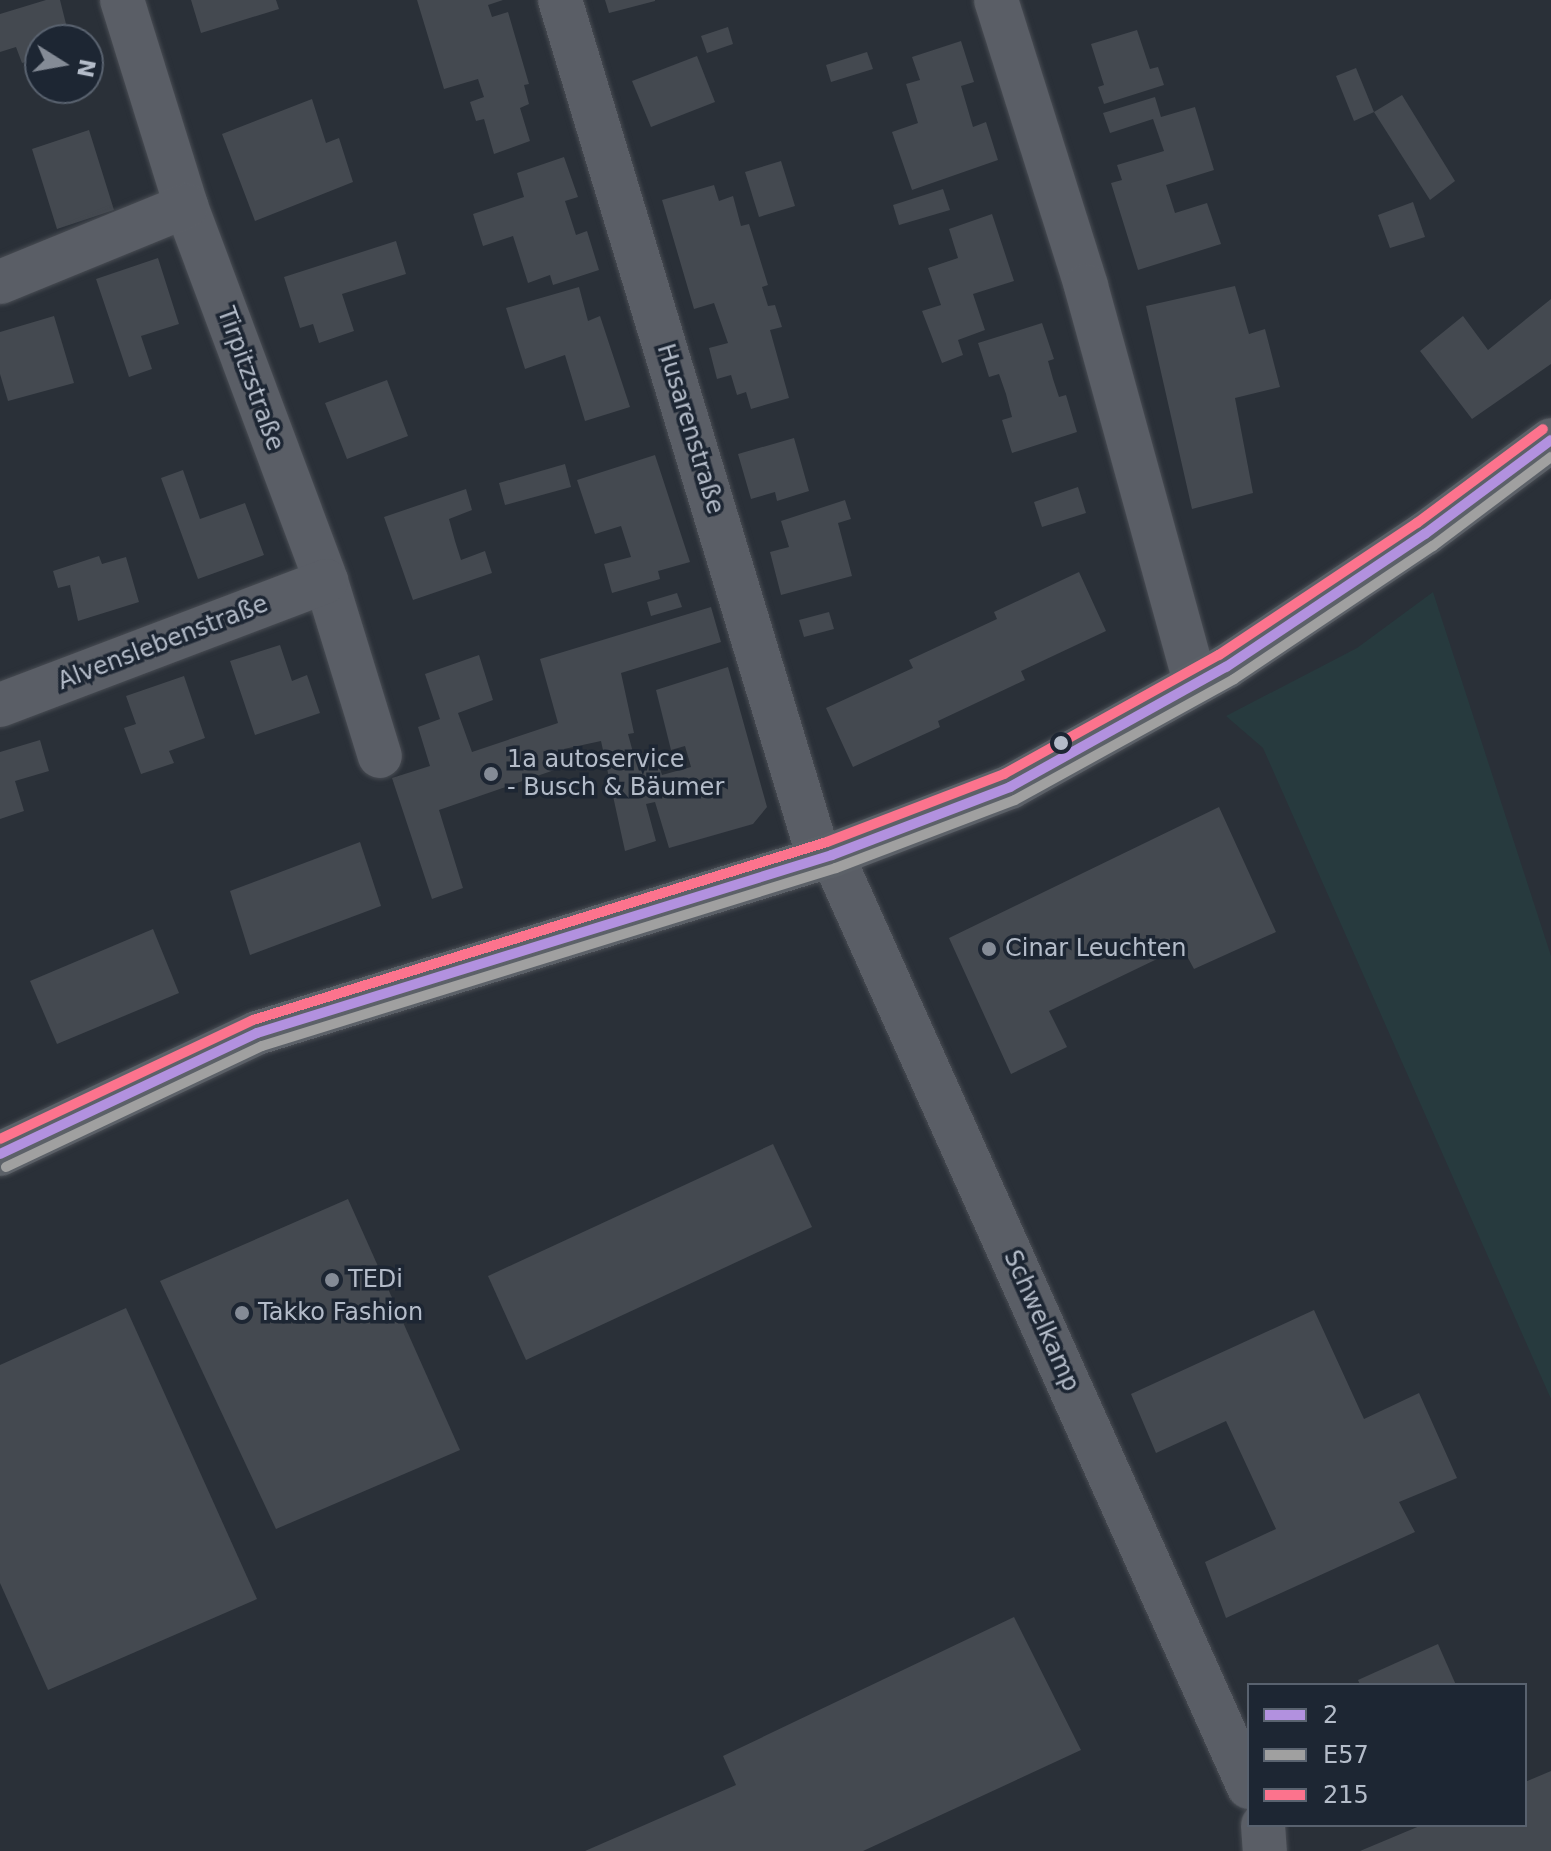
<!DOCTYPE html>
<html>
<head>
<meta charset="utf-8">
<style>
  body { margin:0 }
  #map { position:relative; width:1551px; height:1851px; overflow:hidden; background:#2a3038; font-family:"DejaVu Sans",sans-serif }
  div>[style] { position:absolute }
  .green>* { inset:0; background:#273a3e }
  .building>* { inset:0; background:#444950 }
  .roads { filter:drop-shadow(0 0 2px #484c53) drop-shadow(0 0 2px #484c53) }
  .minor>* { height:44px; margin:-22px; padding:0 22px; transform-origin:22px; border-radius:22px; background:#5a5e66 }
  .major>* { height:44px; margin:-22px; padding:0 22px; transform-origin:22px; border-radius:22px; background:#5c6168 }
  .bus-1>* { height:10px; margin:-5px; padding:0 5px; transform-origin:5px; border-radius:5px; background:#b291df }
  .bus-2>* { height:10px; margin:-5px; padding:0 5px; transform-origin:5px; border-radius:5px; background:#a0a0a0 }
  .bus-3>* { height:10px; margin:-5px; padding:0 5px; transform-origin:5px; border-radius:5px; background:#fc738d }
  .dots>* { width:22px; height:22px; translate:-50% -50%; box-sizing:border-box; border:4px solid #1d2633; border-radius:50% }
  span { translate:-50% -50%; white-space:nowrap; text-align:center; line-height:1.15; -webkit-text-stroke:7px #1d2633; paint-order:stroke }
  .street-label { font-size:24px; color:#b4bcc9 }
  .poi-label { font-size:24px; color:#b4bcc9 }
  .left { translate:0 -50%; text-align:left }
  .legend { position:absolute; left:1247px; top:1683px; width:280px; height:144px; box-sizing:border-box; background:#1d2633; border:2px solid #59626f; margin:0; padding:10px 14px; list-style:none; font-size:24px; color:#b4bcc9 }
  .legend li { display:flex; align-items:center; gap:16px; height:40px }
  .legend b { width:40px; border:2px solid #59626f }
  .north { position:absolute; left:24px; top:24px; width:80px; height:80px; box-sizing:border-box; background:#1d2633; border:2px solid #59626f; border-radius:50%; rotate:101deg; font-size:22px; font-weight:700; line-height:32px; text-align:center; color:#b4bcc9 }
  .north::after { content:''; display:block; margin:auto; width:28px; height:36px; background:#848b96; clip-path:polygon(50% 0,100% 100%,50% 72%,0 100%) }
</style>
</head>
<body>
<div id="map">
  <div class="green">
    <i style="clip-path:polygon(1433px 592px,1551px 956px,1551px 1399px,1263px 748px,1226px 716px,1357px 648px)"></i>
  </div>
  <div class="building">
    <i style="clip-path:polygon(46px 0,60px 0,70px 40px,40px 40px,40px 58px,22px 63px,16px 47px,0 52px,0 14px)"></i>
    <i style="clip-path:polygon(191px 0,276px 0,279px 9px,201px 33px)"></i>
    <i style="clip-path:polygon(417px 0,503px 0,488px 5px,492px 17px,508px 12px,529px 84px,524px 85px,529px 104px,520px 108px,530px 141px,494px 154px,484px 119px,476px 121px,470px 102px,484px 97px,478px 79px,444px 89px)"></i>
    <i style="clip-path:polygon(605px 0,655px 0,655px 1px,609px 13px)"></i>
    <i style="clip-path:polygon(728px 27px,733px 44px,707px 53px,701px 36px)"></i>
    <i style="clip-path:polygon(1137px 30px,1150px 69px,1158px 67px,1164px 85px,1104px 104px,1098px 87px,1104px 85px,1091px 44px)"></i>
    <i style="clip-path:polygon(961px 41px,974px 82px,961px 86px,973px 127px,986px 122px,998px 160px,912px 190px,892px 132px,918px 123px,906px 84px,920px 80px,912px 57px)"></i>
    <i style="clip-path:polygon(867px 52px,873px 69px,831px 82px,826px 65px)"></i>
    <i style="clip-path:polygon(697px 56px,715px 102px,651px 127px,632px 81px)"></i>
    <i style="clip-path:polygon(1356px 68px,1374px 112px,1354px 121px,1336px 76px)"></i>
    <i style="clip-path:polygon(1402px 95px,1455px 181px,1430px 200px,1374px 112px)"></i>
    <i style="clip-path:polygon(1155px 97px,1161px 117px,1195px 107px,1214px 170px,1166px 185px,1175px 213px,1207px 203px,1221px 244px,1138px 270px,1111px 183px,1122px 180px,1117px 165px,1164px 151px,1153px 119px,1110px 133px,1103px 113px)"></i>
    <i style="clip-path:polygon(312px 99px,326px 143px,339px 138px,353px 182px,255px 221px,222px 134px)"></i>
    <i style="clip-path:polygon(89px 130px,114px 210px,57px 229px,32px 149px)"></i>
    <i style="clip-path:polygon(564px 157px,578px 197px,565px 201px,576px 235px,587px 231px,599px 270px,553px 285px,550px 275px,528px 283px,513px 236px,483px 246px,473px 214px,524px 197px,517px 173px)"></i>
    <i style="clip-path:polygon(781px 161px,795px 206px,759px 217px,745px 172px)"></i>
    <i style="clip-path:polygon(714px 185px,719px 201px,733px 196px,741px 226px,749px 224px,768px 285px,762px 287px,768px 306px,775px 305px,782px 327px,770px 330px,789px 398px,751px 409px,746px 392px,737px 395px,731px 375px,717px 379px,709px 348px,728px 343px,714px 303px,694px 309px,662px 200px)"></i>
    <i style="clip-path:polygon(943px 189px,950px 210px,899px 225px,893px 205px)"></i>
    <i style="clip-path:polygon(1413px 202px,1425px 237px,1390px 248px,1378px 215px)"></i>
    <i style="clip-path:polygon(992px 214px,1014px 281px,973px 294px,985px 330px,958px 340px,963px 355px,942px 363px,922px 311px,941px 305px,928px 268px,958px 258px,949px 229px)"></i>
    <i style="clip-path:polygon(396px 241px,406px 274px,342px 294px,354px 331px,319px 343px,313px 324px,300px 328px,284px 277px)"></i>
    <i style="clip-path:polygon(158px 258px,179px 324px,141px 336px,152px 369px,129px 377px,96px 279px)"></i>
    <i style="clip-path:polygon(1235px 286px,1249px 334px,1265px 329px,1280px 387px,1235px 398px,1253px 493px,1192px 509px,1146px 306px)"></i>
    <i style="clip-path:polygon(579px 287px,588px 321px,600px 316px,630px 407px,585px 421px,565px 355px,525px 369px,506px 308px)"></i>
    <i style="clip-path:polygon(1551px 299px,1551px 364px,1472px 419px,1420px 351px,1463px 316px,1488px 350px)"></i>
    <i style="clip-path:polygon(54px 316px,74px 383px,8px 401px,0 374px,0 332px)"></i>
    <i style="clip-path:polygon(1042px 323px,1054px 359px,1048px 361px,1053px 379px,1059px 397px,1066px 395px,1077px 432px,1012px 453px,1002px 420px,1012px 417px,1006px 394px,999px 374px,989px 377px,978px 343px)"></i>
    <i style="clip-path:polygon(387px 380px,408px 436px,347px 459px,325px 403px)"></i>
    <i style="clip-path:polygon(794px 438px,809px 491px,777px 501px,775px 492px,751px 499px,738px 454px)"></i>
    <i style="clip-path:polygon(655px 455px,690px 562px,658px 571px,660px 579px,612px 593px,604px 564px,631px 557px,621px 526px,595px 534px,577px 480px)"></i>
    <i style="clip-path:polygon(565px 464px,571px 487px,505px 505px,499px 483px)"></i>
    <i style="clip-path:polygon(183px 470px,200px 519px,245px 503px,264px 555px,198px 579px,161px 478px)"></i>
    <i style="clip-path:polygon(1078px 487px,1086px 513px,1042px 527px,1034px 502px)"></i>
    <i style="clip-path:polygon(466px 489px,472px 510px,449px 519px,455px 541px,461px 560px,485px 551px,492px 573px,413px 600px,384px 517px)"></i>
    <i style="clip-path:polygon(845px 500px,851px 519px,838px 523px,852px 576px,781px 595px,770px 552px,789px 547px,781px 521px)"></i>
    <i style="clip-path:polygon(99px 556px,102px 564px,126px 557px,139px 602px,78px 621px,70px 585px,58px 588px,53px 571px)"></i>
    <i style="clip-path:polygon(1079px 572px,1106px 631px,1021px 671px,1025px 680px,938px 721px,940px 727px,853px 767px,826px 708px,913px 668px,909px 660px,997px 619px,994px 612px)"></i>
    <i style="clip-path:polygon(677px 593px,682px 607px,651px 616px,647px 602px)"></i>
    <i style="clip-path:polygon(711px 607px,721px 642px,621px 673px,634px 733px,628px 734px,634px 756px,654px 750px,662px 775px,691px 767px,685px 746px,671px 750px,656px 690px,728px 667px,767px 807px,753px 824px,669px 848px,655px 802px,646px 804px,656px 841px,625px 851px,601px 741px,564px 749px,569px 765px,439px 810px,463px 888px,432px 899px,392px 778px,430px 766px,418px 727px,440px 719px,425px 674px,479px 655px,493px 700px,458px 713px,472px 752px,558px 723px,540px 659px)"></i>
    <i style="clip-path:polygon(829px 612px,834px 629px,804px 637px,799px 620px)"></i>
    <i style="clip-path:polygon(280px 645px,292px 681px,307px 675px,320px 713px,255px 735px,230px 661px)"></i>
    <i style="clip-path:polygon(184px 676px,205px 738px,169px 751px,174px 763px,141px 774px,124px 728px,136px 724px,126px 696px)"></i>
    <i style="clip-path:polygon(40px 740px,49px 771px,15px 781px,24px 811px,0 819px,0 752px)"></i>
    <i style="clip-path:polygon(1219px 807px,1276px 932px,1194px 969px,1182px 947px,1049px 1011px,1067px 1047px,1011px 1074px,949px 938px)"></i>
    <i style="clip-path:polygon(360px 842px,381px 906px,250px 955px,230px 891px)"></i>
    <i style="clip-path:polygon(153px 929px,179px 993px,57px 1044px,30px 981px)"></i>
    <i style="clip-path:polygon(773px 1144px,812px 1227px,526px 1360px,488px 1276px)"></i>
    <i style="clip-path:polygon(348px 1199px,460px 1450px,276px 1529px,160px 1281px)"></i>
    <i style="clip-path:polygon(126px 1308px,257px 1599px,48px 1690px,0 1583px,0 1365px)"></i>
    <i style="clip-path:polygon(1314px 1310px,1364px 1419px,1419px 1393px,1457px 1478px,1399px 1502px,1415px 1532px,1226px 1618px,1205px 1562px,1276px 1529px,1226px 1421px,1156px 1453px,1131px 1394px)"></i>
    <i style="clip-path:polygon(1014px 1617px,1081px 1750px,863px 1851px,585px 1851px,736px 1785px,723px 1756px)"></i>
    <i style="clip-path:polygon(1438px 1644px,1456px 1685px,1360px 1685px,1358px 1680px)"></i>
    <i style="clip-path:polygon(1551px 1771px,1551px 1851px,1360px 1851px,1422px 1825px,1525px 1825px,1525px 1782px)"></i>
  </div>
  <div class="roads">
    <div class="minor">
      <i style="left:122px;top:0;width:216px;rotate:72.7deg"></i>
      <i style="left:186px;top:206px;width:400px;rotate:69.5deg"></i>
      <i style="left:326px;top:581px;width:183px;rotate:72.9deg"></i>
      <i style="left:560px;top:0;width:896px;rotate:73.2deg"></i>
      <i style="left:996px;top:0;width:300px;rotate:72.5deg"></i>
      <i style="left:1086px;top:286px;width:412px;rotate:74.6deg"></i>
      <i style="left:0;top:282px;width:201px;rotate:-22.2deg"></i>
      <i style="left:0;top:705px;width:349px;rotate:-20.8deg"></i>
      <i style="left:832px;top:855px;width:1021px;rotate:65.9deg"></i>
      <i style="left:1263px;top:1825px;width:26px;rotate:86deg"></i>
    </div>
    <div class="major">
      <i style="left:0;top:1154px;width:284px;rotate:-25.2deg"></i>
      <i style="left:257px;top:1033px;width:602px;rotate:-17.2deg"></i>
      <i style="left:832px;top:855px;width:191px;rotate:-20.9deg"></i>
      <i style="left:1010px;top:787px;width:247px;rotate:-29.1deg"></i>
      <i style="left:1226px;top:667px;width:239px;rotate:-33.8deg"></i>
      <i style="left:1425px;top:534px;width:157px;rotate:-36.7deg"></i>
    </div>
  </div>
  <div class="bus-1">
    <i style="left:0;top:1154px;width:284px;rotate:-25.2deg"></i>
    <i style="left:257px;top:1033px;width:602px;rotate:-17.2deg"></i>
    <i style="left:832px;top:855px;width:191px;rotate:-20.9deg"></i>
    <i style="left:1010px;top:787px;width:247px;rotate:-29.1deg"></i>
    <i style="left:1226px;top:667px;width:239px;rotate:-33.8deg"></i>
    <i style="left:1425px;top:534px;width:157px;rotate:-36.7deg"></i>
  </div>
  <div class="bus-2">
    <i style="left:6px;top:1167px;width:283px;rotate:-25.3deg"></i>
    <i style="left:262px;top:1046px;width:601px;rotate:-17.23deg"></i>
    <i style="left:836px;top:868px;width:191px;rotate:-20.8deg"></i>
    <i style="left:1015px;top:800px;width:250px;rotate:-28.9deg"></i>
    <i style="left:1234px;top:679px;width:239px;rotate:-33.8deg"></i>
    <i style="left:1433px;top:546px;width:148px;rotate:-37deg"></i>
  </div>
  <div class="bus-3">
    <i style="left:0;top:1139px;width:280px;rotate:-25.2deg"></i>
    <i style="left:253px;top:1020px;width:601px;rotate:-17.23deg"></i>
    <i style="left:827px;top:842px;width:190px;rotate:-21deg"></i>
    <i style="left:1004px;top:774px;width:246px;rotate:-29deg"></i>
    <i style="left:1219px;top:655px;width:238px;rotate:-33.7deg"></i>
    <i style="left:1417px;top:523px;width:157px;rotate:-36.7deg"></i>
  </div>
  <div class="dots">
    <i style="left:1061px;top:743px;background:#b4bcc9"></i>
    <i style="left:491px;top:774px;background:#848b96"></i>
    <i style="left:989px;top:949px;background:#848b96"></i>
    <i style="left:332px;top:1280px;background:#848b96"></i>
    <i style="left:242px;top:1313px;background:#848b96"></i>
  </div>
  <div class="street-label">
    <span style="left:250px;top:379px;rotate:70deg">Tirpitzstraße</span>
    <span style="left:690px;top:429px;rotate:73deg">Husarenstraße</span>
    <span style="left:163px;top:643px;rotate:-21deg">Alvenslebenstraße</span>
    <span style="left:1041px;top:1321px;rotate:66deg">Schwelkamp</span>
  </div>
  <div class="poi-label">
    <span class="left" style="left:507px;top:774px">1a autoservice<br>- Busch &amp; Bäumer</span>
    <span class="left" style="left:1005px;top:949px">Cinar Leuchten</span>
    <span class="left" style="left:348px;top:1280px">TEDi</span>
    <span class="left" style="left:258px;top:1313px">Takko Fashion</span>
  </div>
  <ul class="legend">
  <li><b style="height:10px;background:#b291df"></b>2</li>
  <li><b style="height:10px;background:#a0a0a0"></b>E57</li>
  <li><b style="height:10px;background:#fc738d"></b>215</li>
  </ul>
  <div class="north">N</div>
</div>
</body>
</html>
